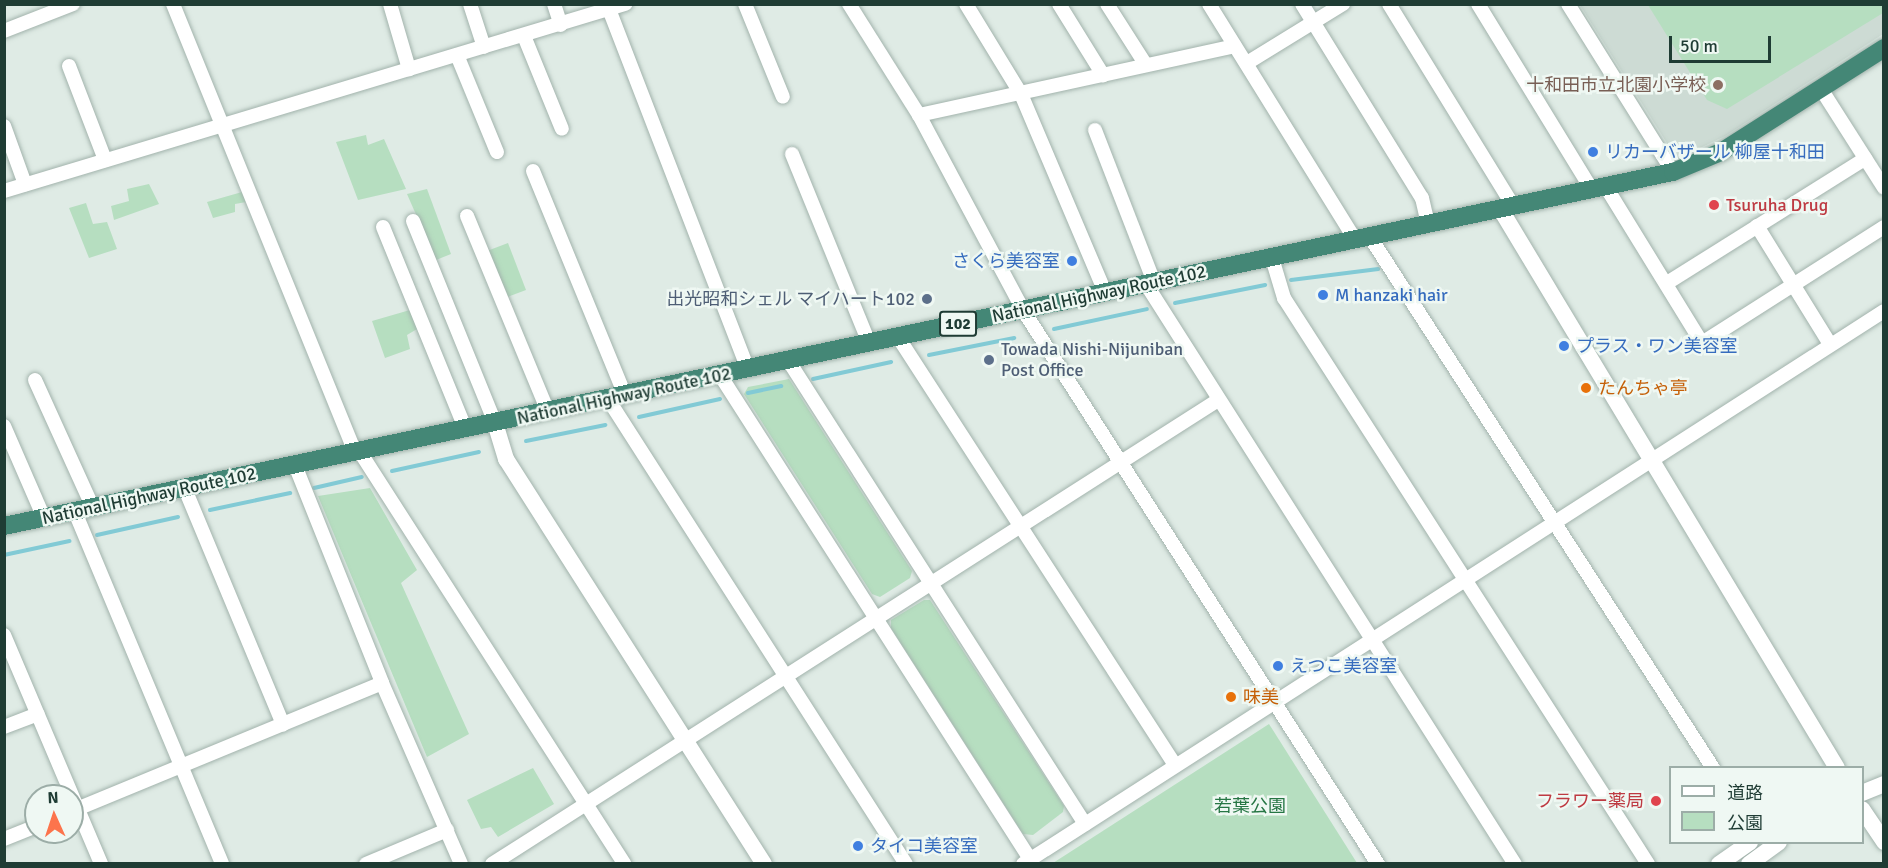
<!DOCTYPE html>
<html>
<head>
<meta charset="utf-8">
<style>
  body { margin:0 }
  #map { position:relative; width:1888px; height:868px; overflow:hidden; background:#dfebe5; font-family:Signika,"Noto Sans JP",sans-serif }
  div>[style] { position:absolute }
  .built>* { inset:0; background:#cddbd4 }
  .green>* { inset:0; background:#b6dec0 }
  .stream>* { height:4px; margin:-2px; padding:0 2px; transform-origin:2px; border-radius:2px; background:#82cad5 }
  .roads { filter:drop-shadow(0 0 2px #a2b3ac) drop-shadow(0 0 2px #a2b3ac) }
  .minor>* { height:14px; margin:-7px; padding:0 7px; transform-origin:7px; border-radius:7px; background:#fff }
  .tertiary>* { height:16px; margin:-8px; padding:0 8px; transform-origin:8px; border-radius:8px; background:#fff }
  .trunk>* { height:18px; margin:-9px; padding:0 9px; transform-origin:9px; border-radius:9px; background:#448776 }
  .dots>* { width:16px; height:16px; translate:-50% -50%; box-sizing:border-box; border:3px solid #eff8f3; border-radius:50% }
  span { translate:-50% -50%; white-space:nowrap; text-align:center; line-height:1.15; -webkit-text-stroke:5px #eff8f3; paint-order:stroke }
  .shield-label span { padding:2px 4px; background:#eff8f3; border:2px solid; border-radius:4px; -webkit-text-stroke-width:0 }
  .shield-label { font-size:16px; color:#1f3c34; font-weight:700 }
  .education-label { font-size:18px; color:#785e54 }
  .right { translate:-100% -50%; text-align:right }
  .shop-label { font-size:18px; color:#366cbe }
  .left { translate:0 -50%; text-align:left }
  .health-label { font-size:18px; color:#be3a42 }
  .street-label { font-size:18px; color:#1f3c34 }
  .service-label { font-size:18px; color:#4e5e75 }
  .food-label { font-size:18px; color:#c56008 }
  .park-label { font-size:18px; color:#267644 }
  .frame { position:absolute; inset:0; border:6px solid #1f3c34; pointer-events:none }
  .legend { position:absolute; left:1669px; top:766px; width:195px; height:78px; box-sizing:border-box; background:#eff8f3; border:2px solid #9cada7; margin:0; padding:8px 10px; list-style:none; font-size:18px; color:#1f3c34 }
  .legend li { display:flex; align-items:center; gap:12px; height:30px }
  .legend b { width:30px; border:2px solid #9cada7 }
  .north { position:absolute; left:24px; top:784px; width:60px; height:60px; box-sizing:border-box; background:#eff8f3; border:2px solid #9cada7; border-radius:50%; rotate:357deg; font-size:16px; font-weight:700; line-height:24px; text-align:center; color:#1f3c34 }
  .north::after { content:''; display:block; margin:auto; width:21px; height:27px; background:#fc744c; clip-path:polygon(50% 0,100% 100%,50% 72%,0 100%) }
  .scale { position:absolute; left:1669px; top:36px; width:102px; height:27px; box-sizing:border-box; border:3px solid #1f3c34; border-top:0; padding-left:8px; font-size:18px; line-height:21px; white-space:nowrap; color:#1f3c34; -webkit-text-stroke:4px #eff8f3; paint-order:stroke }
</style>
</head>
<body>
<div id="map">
  <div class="built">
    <i style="clip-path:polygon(1580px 5px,1883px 5px,1883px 34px,1725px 136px,1677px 159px)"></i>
  </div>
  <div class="green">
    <i style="clip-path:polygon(1883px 4px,1883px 13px,1727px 109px,1707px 100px,1648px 5px)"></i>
    <i style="clip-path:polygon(366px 135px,368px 145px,384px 139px,406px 189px,358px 200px,336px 142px)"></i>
    <i style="clip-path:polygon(149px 184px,159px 204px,114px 220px,111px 206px,129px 201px,127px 189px)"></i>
    <i style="clip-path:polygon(427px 189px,451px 254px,436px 260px,407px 194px)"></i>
    <i style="clip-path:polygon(242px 192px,246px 202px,235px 204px,235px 212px,213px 218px,207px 202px)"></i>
    <i style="clip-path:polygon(86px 203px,93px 224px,107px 222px,117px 249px,89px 258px,69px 208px)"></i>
    <i style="clip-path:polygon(508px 243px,526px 290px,505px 298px,487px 251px)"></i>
    <i style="clip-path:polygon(410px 310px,417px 329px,407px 335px,410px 349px,385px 358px,372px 321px)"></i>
    <i style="clip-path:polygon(789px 379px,912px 571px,910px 578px,880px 597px,872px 594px,744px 394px,748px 387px)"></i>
    <i style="clip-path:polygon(370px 488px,417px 570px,401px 583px,469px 734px,427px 757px,318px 496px)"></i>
    <i style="clip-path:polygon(924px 600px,930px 600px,1064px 806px,1063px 812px,1033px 835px,1023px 834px,891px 628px,891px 620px)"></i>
    <i style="clip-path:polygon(1269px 724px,1357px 863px,1053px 863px)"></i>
    <i style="clip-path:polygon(533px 768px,554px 804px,498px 837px,491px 827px,481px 829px,467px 800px)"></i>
  </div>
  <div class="stream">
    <i style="left:1291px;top:280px;width:88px;rotate:-7.2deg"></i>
    <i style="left:1175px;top:303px;width:92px;rotate:-11.3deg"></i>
    <i style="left:1054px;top:329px;width:95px;rotate:-12.1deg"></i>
    <i style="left:929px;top:355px;width:87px;rotate:-11.3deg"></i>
    <i style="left:813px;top:379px;width:80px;rotate:-12.3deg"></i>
    <i style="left:748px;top:393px;width:34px;rotate:-12deg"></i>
    <i style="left:639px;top:417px;width:83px;rotate:-12.5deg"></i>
    <i style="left:526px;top:441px;width:81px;rotate:-11.4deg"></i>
    <i style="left:392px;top:471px;width:89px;rotate:-12.3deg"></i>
    <i style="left:314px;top:488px;width:49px;rotate:-12.9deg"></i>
    <i style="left:210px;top:510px;width:82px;rotate:-12deg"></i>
    <i style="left:97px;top:535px;width:83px;rotate:-12.5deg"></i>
    <i style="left:4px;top:555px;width:67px;rotate:-12deg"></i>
  </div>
  <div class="roads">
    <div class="minor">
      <i style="left:173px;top:4px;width:484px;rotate:67.9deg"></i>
      <i style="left:390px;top:4px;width:68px;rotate:73.7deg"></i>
      <i style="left:470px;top:4px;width:45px;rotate:72deg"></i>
      <i style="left:554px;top:4px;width:22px;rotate:72deg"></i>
      <i style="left:607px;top:4px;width:391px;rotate:68.9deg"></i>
      <i style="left:745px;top:4px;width:100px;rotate:67.8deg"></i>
      <i style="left:849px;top:4px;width:131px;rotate:57.8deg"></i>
      <i style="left:919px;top:115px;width:221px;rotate:61.9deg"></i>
      <i style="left:1023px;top:310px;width:658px;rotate:57.35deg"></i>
      <i style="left:966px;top:4px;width:105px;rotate:58.6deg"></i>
      <i style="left:1021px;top:94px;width:215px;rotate:67deg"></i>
      <i style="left:1059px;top:4px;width:84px;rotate:58.2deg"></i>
      <i style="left:1107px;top:4px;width:72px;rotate:57.4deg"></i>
      <i style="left:1209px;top:4px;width:279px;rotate:58.2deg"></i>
      <i style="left:1302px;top:4px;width:228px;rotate:58.3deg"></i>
      <i style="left:1422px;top:198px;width:28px;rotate:77deg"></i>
      <i style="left:1389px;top:4px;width:238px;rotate:58.4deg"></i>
      <i style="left:1478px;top:4px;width:218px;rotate:58.5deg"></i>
      <i style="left:1568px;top:4px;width:198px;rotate:58deg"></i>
      <i style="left:4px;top:31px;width:74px;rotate:-21.4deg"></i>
      <i style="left:524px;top:36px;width:100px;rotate:67.8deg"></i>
      <i style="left:457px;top:55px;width:105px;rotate:67.6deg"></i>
      <i style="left:1247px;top:63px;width:113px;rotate:-31.6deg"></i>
      <i style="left:69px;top:66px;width:101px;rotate:69deg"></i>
      <i style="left:1821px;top:89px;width:117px;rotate:57.5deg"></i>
      <i style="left:919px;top:115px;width:323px;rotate:-12.3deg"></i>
      <i style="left:4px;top:126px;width:62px;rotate:70.1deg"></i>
      <i style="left:1095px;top:130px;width:163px;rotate:68.8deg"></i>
      <i style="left:792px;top:154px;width:204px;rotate:67.8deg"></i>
      <i style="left:533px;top:171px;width:242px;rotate:67.7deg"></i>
      <i style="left:1606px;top:187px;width:183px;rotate:58.4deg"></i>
      <i style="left:1702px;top:343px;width:216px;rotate:-32.5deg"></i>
      <i style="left:4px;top:191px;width:649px;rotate:-16.76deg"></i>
      <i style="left:467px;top:216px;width:212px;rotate:67.5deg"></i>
      <i style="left:413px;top:221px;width:218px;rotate:67.9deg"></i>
      <i style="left:1757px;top:226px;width:139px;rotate:58.3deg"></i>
      <i style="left:383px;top:227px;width:219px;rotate:67.8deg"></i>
      <i style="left:1370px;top:237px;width:632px;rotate:57.14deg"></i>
      <i style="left:1272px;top:258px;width:42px;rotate:73.3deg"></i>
      <i style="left:1284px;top:298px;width:673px;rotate:57.25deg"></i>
      <i style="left:1667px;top:283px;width:234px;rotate:-32.1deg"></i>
      <i style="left:1146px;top:284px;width:687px;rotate:57.54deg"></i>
      <i style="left:898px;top:337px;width:510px;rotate:57.09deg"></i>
      <i style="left:788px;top:360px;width:551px;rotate:57.38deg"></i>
      <i style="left:720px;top:375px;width:575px;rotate:57.36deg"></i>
      <i style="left:35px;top:380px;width:141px;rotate:65.6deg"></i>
      <i style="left:608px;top:399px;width:552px;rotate:57.35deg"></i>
      <i style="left:4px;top:426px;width:100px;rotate:66.5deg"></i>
      <i style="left:360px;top:452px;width:489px;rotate:57.3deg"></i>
      <i style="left:295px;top:465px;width:235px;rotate:68.2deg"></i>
      <i style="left:382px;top:683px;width:197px;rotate:66.4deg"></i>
      <i style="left:185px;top:489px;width:255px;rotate:67.4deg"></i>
      <i style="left:75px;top:512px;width:381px;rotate:67.3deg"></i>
      <i style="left:4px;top:635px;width:249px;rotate:67deg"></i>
      <i style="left:4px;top:727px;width:36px;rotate:-21deg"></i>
      <i style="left:72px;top:811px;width:335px;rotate:-22.4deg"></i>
      <i style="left:4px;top:839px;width:35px;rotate:-22deg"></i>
      <i style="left:366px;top:864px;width:88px;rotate:-22.8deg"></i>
      <i style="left:492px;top:864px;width:862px;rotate:-32.58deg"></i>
      <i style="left:1023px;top:864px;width:1023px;rotate:-32.71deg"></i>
    </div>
    <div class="tertiary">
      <i style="left:1501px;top:210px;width:651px;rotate:58.95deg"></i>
      <i style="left:495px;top:423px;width:38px;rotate:73deg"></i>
      <i style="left:506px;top:459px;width:480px;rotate:57.5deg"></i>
      <i style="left:1862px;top:793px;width:24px;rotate:-22deg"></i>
      <i style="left:1862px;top:809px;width:40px;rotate:56deg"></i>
      <i style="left:1719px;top:864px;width:38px;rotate:-35deg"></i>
      <i style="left:1749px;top:864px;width:37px;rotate:-36deg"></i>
    </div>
    <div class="trunk">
      <i style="left:4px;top:526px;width:1706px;rotate:-11.98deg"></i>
      <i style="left:1673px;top:172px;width:52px;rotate:-22.6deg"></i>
      <i style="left:1721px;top:152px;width:193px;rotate:-32.5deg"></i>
    </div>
  </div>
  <div class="dots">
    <i style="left:1718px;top:85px;background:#8d6e63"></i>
    <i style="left:1593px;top:152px;background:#3f7fe0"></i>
    <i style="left:1714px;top:205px;background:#e0444e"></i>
    <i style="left:1072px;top:261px;background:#3f7fe0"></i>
    <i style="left:1323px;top:295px;background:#3f7fe0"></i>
    <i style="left:927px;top:299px;background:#5c6f8a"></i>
    <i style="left:1564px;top:346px;background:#3f7fe0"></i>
    <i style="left:989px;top:360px;background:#5c6f8a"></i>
    <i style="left:1586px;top:388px;background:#e8710a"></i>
    <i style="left:1278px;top:666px;background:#3f7fe0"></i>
    <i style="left:1231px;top:697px;background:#e8710a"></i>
    <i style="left:1656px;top:801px;background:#e0444e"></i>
    <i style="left:858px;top:846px;background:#3f7fe0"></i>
  </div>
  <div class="shield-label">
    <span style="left:958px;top:324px">102</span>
  </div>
  <div class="education-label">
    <span class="right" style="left:1706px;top:85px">十和田市立北園小学校</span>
  </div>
  <div class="shop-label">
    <span class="left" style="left:1605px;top:152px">リカーバザール 柳屋十和田</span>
    <span class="right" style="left:1060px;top:261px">さくら美容室</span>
    <span class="left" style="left:1335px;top:295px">M hanzaki hair</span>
    <span class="left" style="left:1576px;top:346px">プラス・ワン美容室</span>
    <span class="left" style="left:1290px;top:666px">えつこ美容室</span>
    <span class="left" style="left:870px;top:846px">タイコ美容室</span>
  </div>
  <div class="health-label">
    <span class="left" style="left:1726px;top:205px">Tsuruha Drug</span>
    <span class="right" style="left:1644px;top:801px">フラワー薬局</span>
  </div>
  <div class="street-label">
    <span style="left:1099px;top:294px;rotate:-12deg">National Highway Route 102</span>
    <span style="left:624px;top:396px;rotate:-12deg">National Highway Route 102</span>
    <span style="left:149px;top:496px;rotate:-12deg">National Highway Route 102</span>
  </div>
  <div class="service-label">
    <span class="right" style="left:915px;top:299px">出光昭和シェル マイハート102</span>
    <span class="left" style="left:1001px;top:360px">Towada Nishi-Nijuniban<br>Post Office</span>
  </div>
  <div class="food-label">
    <span class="left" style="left:1598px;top:388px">たんちゃ亭</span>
    <span class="left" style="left:1243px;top:697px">味美</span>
  </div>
  <div class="park-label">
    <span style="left:1250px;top:806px">若葉公園</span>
  </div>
  <div class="frame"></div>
  <ul class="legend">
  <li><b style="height:8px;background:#fff"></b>道路</li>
  <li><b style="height:16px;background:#b6dec0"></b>公園</li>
  </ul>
  <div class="north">N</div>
  <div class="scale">50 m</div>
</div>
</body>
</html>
